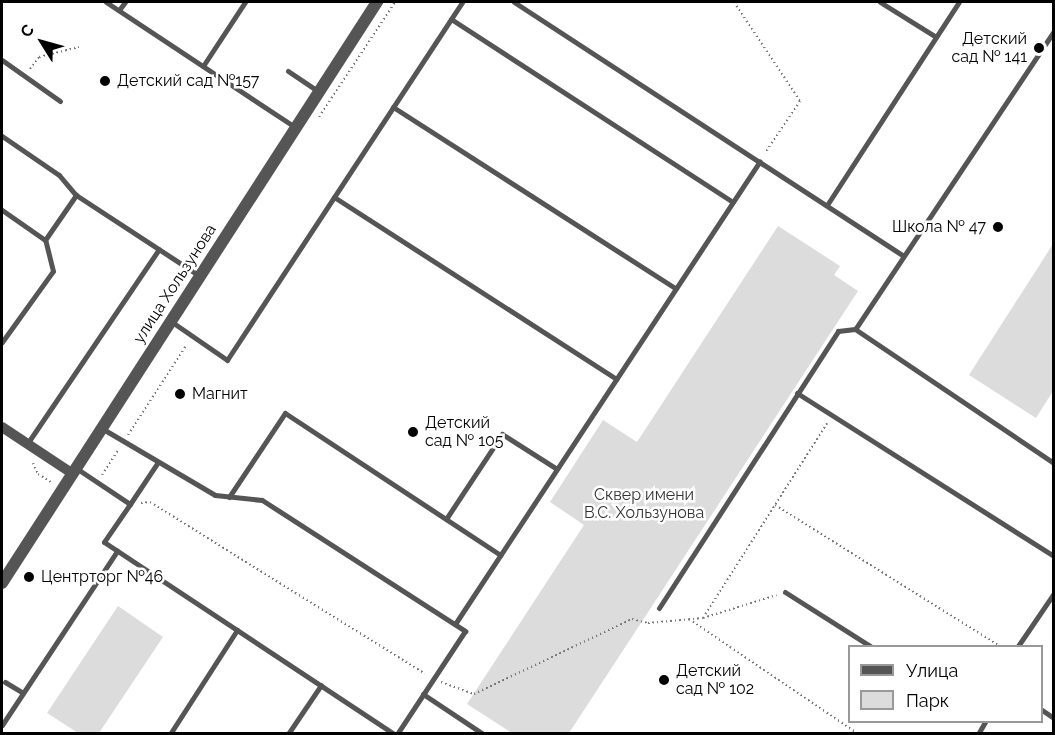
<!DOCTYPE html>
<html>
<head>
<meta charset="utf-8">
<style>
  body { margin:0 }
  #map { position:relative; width:1055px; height:735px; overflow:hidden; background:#fff; font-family:Raleway,sans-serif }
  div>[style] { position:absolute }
  .green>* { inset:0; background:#dcdcdc }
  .path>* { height:2px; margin-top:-1px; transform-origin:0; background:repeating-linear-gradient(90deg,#777 0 1.5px,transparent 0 4.5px) }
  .service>* { height:5px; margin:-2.5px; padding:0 2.5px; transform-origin:2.5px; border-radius:2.5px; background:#555 }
  .minor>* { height:10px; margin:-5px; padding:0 5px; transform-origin:5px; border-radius:5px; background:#555 }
  .tertiary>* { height:12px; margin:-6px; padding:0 6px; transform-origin:6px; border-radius:6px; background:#555 }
  .dots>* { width:16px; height:16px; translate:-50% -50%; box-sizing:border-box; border:3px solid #fff; border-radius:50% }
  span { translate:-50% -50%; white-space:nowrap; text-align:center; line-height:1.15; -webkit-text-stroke:5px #fff; paint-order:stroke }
  .poi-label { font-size:16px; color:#000 }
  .right { translate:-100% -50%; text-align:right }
  .left { translate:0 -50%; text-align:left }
  .street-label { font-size:16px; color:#000 }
  .park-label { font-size:16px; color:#333 }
  .frame { position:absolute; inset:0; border:3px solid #000; pointer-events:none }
  .legend { position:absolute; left:848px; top:645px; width:195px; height:78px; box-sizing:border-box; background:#fff; border:2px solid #999; margin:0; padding:8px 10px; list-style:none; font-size:18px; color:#000 }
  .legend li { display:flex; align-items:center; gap:12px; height:30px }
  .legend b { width:30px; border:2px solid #999 }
  .north { position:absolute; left:12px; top:12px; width:60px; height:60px; -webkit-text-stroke:4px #fff; paint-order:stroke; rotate:307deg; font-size:16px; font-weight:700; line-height:24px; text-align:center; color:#000 }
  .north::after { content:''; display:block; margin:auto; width:21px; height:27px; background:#000; clip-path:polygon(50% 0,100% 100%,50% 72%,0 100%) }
</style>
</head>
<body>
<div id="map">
  <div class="green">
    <i style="clip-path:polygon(778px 226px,840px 266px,834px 275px,858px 291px,569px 733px,512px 733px,467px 704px,584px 525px,550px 502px,603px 420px,637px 442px)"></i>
    <i style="clip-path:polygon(1053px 244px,1053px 391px,1036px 418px,969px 375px)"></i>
    <i style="clip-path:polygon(118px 606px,163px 637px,99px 733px,78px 733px,47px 713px)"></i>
  </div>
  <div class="path">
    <i style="left:734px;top:2px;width:119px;rotate:56.3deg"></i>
    <i style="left:800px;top:101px;width:63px;rotate:123.9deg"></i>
    <i style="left:30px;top:69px;width:15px;rotate:-53deg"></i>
    <i style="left:39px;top:57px;width:41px;rotate:-14deg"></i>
    <i style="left:319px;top:117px;width:138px;rotate:-56.5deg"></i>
    <i style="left:128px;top:435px;width:108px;rotate:-57deg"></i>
    <i style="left:33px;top:463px;width:12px;rotate:66deg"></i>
    <i style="left:38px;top:474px;width:15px;rotate:32deg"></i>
    <i style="left:102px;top:475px;width:30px;rotate:-57deg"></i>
    <i style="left:141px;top:503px;width:9px;rotate:-6deg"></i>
    <i style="left:150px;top:502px;width:324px;rotate:32deg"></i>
    <i style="left:775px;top:505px;width:266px;rotate:32.1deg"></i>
    <i style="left:703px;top:618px;width:77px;rotate:-17.3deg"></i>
    <i style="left:689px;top:619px;width:204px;rotate:34.2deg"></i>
    <i style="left:441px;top:682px;width:35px;rotate:20deg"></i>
    <i style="left:474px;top:694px;width:175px;rotate:-25.4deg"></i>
    <i style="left:632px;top:619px;width:16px;rotate:14deg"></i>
    <i style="left:648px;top:623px;width:55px;rotate:-5.2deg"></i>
    <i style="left:703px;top:618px;width:231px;rotate:-57.5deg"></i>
  </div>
  <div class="service">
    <i style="left:106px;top:2px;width:227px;rotate:33.5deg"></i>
    <i style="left:514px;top:2px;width:465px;rotate:33.1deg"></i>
    <i style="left:880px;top:2px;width:66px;rotate:32deg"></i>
    <i style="left:119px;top:10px;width:10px;rotate:-53deg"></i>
    <i style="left:451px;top:19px;width:336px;rotate:33deg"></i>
    <i style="left:1054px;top:31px;width:358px;rotate:123.7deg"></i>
    <i style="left:855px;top:329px;width:240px;rotate:34deg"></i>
    <i style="left:2px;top:60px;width:71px;rotate:35.3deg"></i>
    <i style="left:203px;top:66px;width:77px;rotate:-56.7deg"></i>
    <i style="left:288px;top:71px;width:37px;rotate:34deg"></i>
    <i style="left:393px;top:107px;width:336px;rotate:32.7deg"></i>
    <i style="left:2px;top:136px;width:69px;rotate:34.4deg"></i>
    <i style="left:59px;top:175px;width:26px;rotate:50deg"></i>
    <i style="left:76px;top:195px;width:148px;rotate:33.2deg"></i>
    <i style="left:334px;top:197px;width:336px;rotate:32.8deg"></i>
    <i style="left:827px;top:205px;width:242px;rotate:-57deg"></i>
    <i style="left:2px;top:210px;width:52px;rotate:34.9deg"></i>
    <i style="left:172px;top:322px;width:67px;rotate:34.6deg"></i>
    <i style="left:227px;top:360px;width:428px;rotate:-56.7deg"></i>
    <i style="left:2px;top:342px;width:87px;rotate:-54.3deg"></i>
    <i style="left:53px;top:271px;width:32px;rotate:-104deg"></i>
    <i style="left:45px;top:240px;width:55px;rotate:-55.4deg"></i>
    <i style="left:797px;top:393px;width:304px;rotate:32.4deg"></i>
    <i style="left:103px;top:429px;width:130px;rotate:30.5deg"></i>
    <i style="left:215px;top:495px;width:47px;rotate:6.1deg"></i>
    <i style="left:262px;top:500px;width:242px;rotate:32.8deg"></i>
    <i style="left:465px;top:631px;width:123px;rotate:123.4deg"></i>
    <i style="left:27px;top:444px;width:235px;rotate:-55.9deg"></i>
    <i style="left:76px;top:468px;width:65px;rotate:33.7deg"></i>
    <i style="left:130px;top:504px;width:50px;rotate:-56.3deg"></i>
    <i style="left:229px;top:497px;width:101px;rotate:-56.3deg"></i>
    <i style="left:285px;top:413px;width:258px;rotate:33.4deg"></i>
    <i style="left:130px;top:504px;width:46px;rotate:124.4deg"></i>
    <i style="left:104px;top:542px;width:348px;rotate:33.5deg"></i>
    <i style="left:446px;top:519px;width:102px;rotate:-56.6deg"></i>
    <i style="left:502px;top:434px;width:65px;rotate:32.5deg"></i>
    <i style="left:785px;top:592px;width:101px;rotate:32.4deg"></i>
    <i style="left:659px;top:608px;width:330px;rotate:-57.1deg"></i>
    <i style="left:838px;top:331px;width:17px;rotate:-7deg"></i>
    <i style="left:455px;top:624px;width:554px;rotate:-56.63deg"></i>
    <i style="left:1018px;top:646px;width:64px;rotate:-55.8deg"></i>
    <i style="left:5px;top:682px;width:21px;rotate:31deg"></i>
    <i style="left:423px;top:694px;width:72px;rotate:33.7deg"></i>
    <i style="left:1042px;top:710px;width:14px;rotate:34deg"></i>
    <i style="left:2px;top:725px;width:209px;rotate:-56.5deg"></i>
    <i style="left:170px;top:734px;width:124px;rotate:-57.2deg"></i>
    <i style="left:288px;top:734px;width:59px;rotate:-56deg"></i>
    <i style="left:978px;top:734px;width:14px;rotate:-60deg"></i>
  </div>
  <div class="minor">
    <i style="left:2px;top:427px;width:85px;rotate:33.5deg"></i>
  </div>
  <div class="tertiary">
    <i style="left:2px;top:583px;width:692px;rotate:-57.16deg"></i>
  </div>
  <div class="dots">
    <i style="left:1039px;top:48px;background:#000"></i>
    <i style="left:105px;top:81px;background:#000"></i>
    <i style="left:998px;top:227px;background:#000"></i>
    <i style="left:180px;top:394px;background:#000"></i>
    <i style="left:413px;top:432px;background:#000"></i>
    <i style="left:29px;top:577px;background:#000"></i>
    <i style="left:664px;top:680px;background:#000"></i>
  </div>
  <div class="poi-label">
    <span class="right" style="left:1027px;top:48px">Детский<br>сад № 141</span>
    <span class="left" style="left:117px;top:81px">Детский сад №157</span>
    <span class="right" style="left:986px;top:227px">Школа № 47</span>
    <span class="left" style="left:192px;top:394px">Магнит</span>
    <span class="left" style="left:425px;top:432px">Детский<br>сад № 105</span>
    <span class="left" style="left:41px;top:577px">Центрторг №46</span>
    <span class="left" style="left:676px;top:680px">Детский<br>сад № 102</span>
  </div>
  <div class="street-label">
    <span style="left:175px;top:284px;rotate:-57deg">улица Хользунова</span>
  </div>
  <div class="park-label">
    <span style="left:644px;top:504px">Сквер имени<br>В.С. Хользунова</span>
  </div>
  <div class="frame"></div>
  <ul class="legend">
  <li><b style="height:8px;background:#555"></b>Улица</li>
  <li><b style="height:16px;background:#dcdcdc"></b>Парк</li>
  </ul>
  <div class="north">С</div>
</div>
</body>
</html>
